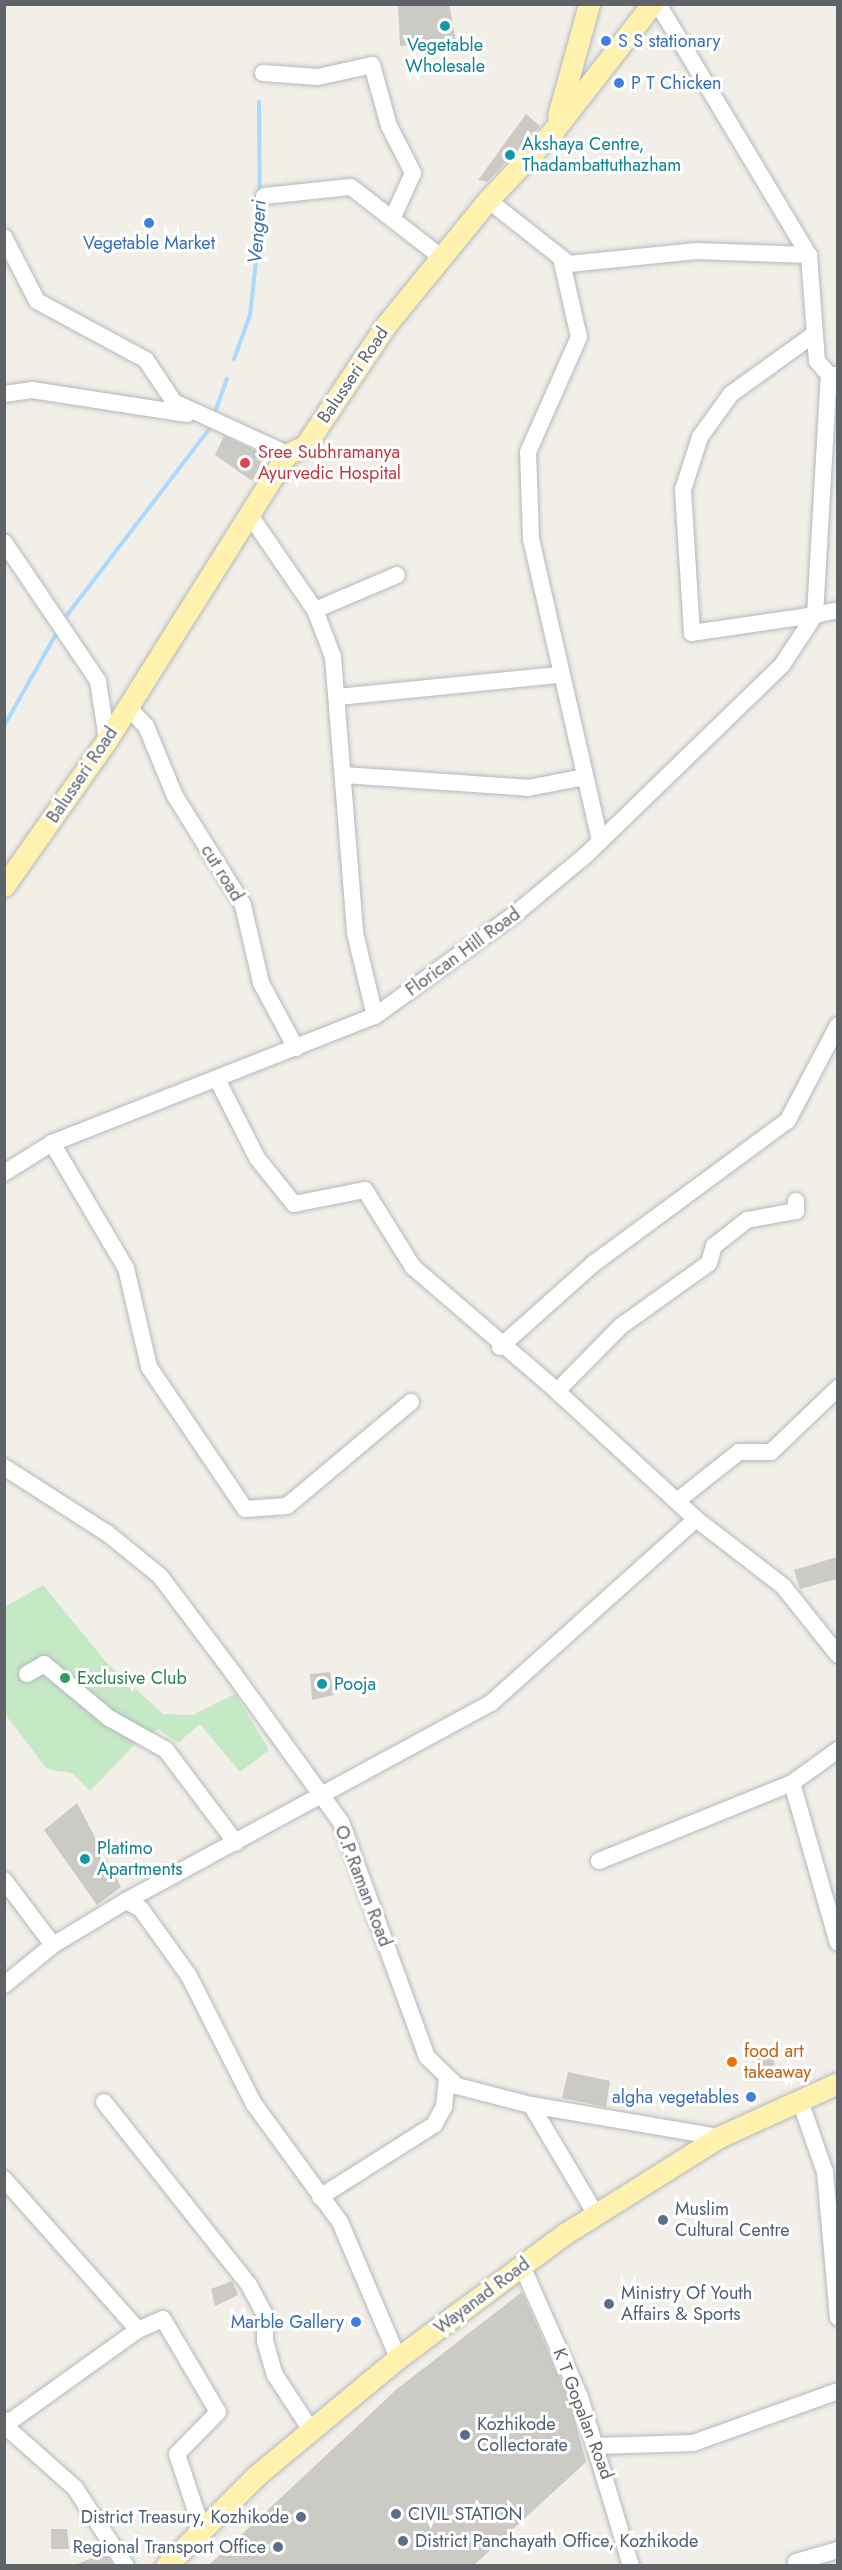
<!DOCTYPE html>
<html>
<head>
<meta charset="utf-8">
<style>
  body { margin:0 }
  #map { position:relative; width:842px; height:2570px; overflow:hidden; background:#f1efe8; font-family:Jost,sans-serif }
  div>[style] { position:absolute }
  .green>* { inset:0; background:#c5e8c5 }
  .stream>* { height:4px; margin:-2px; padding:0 2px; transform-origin:2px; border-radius:2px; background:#aadaff }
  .building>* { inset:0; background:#cccac5 }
  .roads { filter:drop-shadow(0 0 2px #b5b8bc) drop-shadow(0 0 2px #b5b8bc) }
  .minor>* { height:16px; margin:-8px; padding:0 8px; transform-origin:8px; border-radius:8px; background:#fff }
  .major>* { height:21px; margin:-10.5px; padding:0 10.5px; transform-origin:10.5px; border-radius:10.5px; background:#fff2af }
  .dots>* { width:16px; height:16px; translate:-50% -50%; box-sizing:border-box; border:3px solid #fff; border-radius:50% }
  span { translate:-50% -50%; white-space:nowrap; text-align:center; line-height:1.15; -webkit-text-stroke:6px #fff; paint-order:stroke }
  .shop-label { font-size:18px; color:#366cbe }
  .left { translate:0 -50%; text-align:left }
  .right { translate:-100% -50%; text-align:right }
  .culture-label { font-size:18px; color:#0d838f }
  .street-label { font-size:18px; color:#5f6368 }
  .health-label { font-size:18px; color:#be3a42 }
  .leisure-label { font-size:18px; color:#27864d }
  .food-label { font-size:18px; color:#c56008 }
  .service-label { font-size:18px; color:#4e5e75 }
  .water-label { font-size:20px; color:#4174aa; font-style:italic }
  .frame { position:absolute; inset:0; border:6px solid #5f6368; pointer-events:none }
</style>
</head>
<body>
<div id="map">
  <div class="green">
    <i style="clip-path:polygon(43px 1585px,106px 1662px,163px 1714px,193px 1715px,235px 1694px,269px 1750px,240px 1772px,200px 1724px,178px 1743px,158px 1729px,140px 1739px,90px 1791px,72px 1773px,47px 1769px,5px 1714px,5px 1607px)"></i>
  </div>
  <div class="stream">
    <i style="left:234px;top:359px;width:47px;rotate:-70deg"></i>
    <i style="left:250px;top:315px;width:90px;rotate:-83.6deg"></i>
    <i style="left:260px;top:226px;width:124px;rotate:-90.5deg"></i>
    <i style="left:216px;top:409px;width:32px;rotate:-70deg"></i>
    <i style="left:67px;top:615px;width:234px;rotate:-52.6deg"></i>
    <i style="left:4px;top:726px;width:106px;rotate:-60.5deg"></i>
  </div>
  <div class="building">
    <i style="clip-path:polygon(398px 4px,449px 4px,456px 41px,400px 46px)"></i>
    <i style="clip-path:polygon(526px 114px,540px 126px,487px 182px,478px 180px)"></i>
    <i style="clip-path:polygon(224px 436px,265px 455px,252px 481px,215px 455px)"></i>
    <i style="clip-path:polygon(837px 1557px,837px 1579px,800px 1589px,794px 1570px)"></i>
    <i style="clip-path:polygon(330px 1672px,334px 1695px,312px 1700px,310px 1674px)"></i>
    <i style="clip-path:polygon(77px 1803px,121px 1887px,97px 1905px,44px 1830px)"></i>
    <i style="clip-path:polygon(768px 2050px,775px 2064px,764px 2073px,755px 2055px)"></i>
    <i style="clip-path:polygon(568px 2072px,610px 2081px,606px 2107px,562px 2098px)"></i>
    <i style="clip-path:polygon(232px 2281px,238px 2295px,215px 2306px,211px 2289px)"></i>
    <i style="clip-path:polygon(522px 2292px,570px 2401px,586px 2462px,474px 2565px,209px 2565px,397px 2389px)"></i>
    <i style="clip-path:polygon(51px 2529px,67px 2529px,69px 2549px,51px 2549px)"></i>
    <i style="clip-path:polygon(105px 2553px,113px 2565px,75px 2565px)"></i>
  </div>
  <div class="roads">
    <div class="minor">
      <i style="left:658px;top:4px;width:293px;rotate:59deg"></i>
      <i style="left:263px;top:73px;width:55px;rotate:4.2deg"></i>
      <i style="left:318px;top:77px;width:55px;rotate:-12.5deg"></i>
      <i style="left:372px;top:65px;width:63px;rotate:74.4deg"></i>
      <i style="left:389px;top:126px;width:53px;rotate:62.9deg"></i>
      <i style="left:413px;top:173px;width:48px;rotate:114.4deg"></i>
      <i style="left:264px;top:196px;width:87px;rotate:-5.9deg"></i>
      <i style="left:351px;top:187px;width:114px;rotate:37.9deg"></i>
      <i style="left:488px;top:200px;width:103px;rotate:38.3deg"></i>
      <i style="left:569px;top:264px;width:128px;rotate:-5.8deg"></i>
      <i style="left:696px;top:251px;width:113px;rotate:2deg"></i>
      <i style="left:809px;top:255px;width:106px;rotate:85.7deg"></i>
      <i style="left:817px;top:361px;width:18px;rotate:49deg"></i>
      <i style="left:829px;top:375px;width:9px"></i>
      <i style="left:4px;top:237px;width:72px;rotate:62.7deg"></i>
      <i style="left:37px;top:301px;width:124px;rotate:28.4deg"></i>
      <i style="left:146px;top:360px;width:50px;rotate:56.3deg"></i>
      <i style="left:174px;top:402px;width:124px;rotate:24.7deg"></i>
      <i style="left:561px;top:258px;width:81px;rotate:77.2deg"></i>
      <i style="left:579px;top:337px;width:126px;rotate:113.9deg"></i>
      <i style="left:528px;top:452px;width:87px;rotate:88deg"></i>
      <i style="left:531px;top:539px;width:310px;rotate:77.1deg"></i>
      <i style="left:813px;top:335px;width:101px;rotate:144.3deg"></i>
      <i style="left:731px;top:394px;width:53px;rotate:125.8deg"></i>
      <i style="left:700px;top:437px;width:56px;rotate:107.8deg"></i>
      <i style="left:683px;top:490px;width:143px;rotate:86.4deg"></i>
      <i style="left:692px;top:633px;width:124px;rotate:-8.3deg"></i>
      <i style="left:815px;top:615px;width:240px;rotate:-86.7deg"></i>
      <i style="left:4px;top:394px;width:28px;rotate:-8deg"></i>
      <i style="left:32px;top:390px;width:157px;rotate:8.8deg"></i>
      <i style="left:249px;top:514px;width:116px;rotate:55.5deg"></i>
      <i style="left:315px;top:610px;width:50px;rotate:69deg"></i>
      <i style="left:333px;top:657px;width:277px;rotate:85.4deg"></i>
      <i style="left:355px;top:933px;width:85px;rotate:76.5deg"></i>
      <i style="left:4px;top:542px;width:168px;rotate:55.9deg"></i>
      <i style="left:98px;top:681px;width:60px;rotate:81.3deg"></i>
      <i style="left:315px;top:610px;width:89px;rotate:-23.1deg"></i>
      <i style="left:338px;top:697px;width:223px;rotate:-5.7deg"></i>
      <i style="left:128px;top:707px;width:26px;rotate:47deg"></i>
      <i style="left:146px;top:726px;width:76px;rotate:67.5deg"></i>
      <i style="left:175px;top:796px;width:128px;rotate:58deg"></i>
      <i style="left:243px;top:905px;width:80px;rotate:77deg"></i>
      <i style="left:261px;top:983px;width:74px;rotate:61.7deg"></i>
      <i style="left:344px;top:775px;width:184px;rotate:4deg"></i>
      <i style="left:528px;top:788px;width:57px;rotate:-11.1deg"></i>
      <i style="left:217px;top:1079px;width:89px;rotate:63.1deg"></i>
      <i style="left:257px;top:1158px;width:59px;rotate:51.2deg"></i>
      <i style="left:294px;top:1204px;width:72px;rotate:-11.2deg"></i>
      <i style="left:365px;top:1190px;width:91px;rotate:58.1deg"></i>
      <i style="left:413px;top:1267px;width:190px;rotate:40.7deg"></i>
      <i style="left:557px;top:1391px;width:91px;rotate:-45.4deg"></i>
      <i style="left:621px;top:1326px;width:108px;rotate:-35.6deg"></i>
      <i style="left:709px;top:1263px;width:18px;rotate:-74deg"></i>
      <i style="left:714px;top:1246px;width:42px;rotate:-38.2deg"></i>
      <i style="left:747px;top:1220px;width:50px;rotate:-10.4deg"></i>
      <i style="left:796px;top:1211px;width:10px;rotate:-90deg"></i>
      <i style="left:52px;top:1143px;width:145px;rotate:59.4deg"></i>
      <i style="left:126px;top:1268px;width:102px;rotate:76.9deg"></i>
      <i style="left:149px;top:1367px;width:171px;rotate:55.9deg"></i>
      <i style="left:245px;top:1509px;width:42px;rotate:-4.1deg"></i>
      <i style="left:287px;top:1506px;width:162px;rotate:-40deg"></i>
      <i style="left:4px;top:1173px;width:57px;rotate:-32deg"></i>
      <i style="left:52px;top:1143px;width:347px;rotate:-21.5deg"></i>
      <i style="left:375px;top:1016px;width:173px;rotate:-36.1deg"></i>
      <i style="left:515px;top:914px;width:92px;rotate:-39.7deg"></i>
      <i style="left:586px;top:855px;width:273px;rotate:-44.1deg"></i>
      <i style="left:782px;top:665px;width:60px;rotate:-56.6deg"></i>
      <i style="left:815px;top:615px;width:24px;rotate:-12deg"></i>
      <i style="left:500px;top:1347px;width:125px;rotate:-41.7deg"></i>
      <i style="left:593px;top:1264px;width:242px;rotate:-36.4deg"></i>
      <i style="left:788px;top:1120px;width:107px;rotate:-62.2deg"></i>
      <i style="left:4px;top:1467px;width:122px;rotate:32.7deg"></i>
      <i style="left:107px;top:1533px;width:68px;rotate:39.1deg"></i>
      <i style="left:160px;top:1576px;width:121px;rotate:53deg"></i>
      <i style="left:233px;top:1673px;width:184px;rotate:54.1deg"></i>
      <i style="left:341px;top:1822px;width:250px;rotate:69.9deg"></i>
      <i style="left:427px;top:2057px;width:42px;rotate:44deg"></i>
      <i style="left:457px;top:2086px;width:76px;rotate:14.4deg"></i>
      <i style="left:531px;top:2105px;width:191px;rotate:9.7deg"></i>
      <i style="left:677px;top:1501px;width:79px;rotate:-38.3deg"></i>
      <i style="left:739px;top:1452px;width:32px"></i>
      <i style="left:771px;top:1452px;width:93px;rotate:-43.7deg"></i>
      <i style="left:696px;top:1519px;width:110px;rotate:37.6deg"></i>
      <i style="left:783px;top:1586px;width:88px;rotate:51.4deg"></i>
      <i style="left:27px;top:1674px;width:20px;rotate:-30deg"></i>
      <i style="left:44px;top:1664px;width:85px;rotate:39.7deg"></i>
      <i style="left:109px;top:1718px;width:65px;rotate:29.3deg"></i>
      <i style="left:166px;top:1750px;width:116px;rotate:53deg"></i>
      <i style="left:792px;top:1783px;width:166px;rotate:74deg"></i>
      <i style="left:599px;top:1861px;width:208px;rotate:-22deg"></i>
      <i style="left:792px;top:1783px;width:57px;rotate:-35.7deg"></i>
      <i style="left:4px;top:1880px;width:81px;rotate:53deg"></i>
      <i style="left:53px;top:1945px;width:85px;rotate:-31.1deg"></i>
      <i style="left:126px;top:1901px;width:17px;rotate:28deg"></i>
      <i style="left:141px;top:1909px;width:82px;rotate:54.4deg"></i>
      <i style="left:189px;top:1976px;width:144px;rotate:63.1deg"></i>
      <i style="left:254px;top:2104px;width:146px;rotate:53.9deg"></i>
      <i style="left:340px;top:2222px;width:148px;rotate:66.9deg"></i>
      <i style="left:126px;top:1901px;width:415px;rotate:-28.5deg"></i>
      <i style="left:491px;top:1703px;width:275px;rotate:-41.9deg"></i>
      <i style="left:696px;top:1519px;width:189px;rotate:-137.4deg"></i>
      <i style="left:4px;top:1985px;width:63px;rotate:-39.2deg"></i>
      <i style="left:800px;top:2101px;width:75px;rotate:70.6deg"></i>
      <i style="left:825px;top:2172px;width:146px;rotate:84.9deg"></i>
      <i style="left:104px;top:2102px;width:233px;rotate:51.6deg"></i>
      <i style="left:249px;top:2285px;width:34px;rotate:62deg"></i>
      <i style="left:265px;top:2315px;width:26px;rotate:90deg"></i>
      <i style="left:265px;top:2341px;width:35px;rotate:74deg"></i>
      <i style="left:275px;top:2375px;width:66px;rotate:56.8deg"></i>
      <i style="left:531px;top:2105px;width:126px;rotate:59.3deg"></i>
      <i style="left:4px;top:2179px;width:202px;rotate:48.4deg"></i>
      <i style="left:320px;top:2197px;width:135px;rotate:-32.3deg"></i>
      <i style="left:434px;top:2125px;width:21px;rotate:-61deg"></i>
      <i style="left:444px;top:2107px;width:30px;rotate:-84deg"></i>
      <i style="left:522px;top:2266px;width:143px;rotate:66.1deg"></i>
      <i style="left:580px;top:2397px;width:177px;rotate:73.2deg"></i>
      <i style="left:4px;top:2420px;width:5px;rotate:37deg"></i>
      <i style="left:8px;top:2423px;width:160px;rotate:-35.6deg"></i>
      <i style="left:138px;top:2330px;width:27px;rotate:-24deg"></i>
      <i style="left:163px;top:2319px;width:108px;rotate:59.4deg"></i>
      <i style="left:218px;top:2412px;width:59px;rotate:134.3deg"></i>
      <i style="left:177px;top:2454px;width:79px;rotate:71.6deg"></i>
      <i style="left:4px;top:2425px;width:95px;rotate:41.6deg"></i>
      <i style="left:75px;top:2488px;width:93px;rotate:56.8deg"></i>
      <i style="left:597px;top:2446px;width:96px;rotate:-1.8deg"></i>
      <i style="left:693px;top:2443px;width:154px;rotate:-19.7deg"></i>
      <i style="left:796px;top:2562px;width:44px;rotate:-15.9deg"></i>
    </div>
    <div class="major">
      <i style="left:558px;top:116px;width:116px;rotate:-74.5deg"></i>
      <i style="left:4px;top:886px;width:179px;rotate:-54.8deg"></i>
      <i style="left:107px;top:740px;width:338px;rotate:-57.8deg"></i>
      <i style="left:287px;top:454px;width:20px;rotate:-24deg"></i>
      <i style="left:305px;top:446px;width:146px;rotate:-56.2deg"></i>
      <i style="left:386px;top:325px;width:161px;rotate:-50.8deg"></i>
      <i style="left:488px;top:200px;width:96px;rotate:-46.7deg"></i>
      <i style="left:554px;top:130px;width:160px;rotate:-52.1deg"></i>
      <i style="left:166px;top:2566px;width:129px;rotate:-45deg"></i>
      <i style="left:257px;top:2475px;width:183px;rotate:-39.7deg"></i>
      <i style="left:398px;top:2358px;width:209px;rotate:-36.7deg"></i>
      <i style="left:566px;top:2233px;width:181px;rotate:-32.1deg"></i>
      <i style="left:719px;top:2137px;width:131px;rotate:-24.4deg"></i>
    </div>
  </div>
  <div class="dots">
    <i style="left:445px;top:26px;background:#0f9aa8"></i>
    <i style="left:606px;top:41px;background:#3f7fe0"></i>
    <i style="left:619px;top:83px;background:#3f7fe0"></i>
    <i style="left:510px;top:155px;background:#0f9aa8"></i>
    <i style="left:149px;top:223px;background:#3f7fe0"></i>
    <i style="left:245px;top:463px;background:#e0444e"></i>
    <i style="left:65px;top:1678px;background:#2e9e5b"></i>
    <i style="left:322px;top:1684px;background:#0f9aa8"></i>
    <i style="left:85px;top:1859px;background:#0f9aa8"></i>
    <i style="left:732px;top:2062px;background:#e8710a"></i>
    <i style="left:751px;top:2097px;background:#3f7fe0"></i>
    <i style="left:663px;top:2220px;background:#5c6f8a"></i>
    <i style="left:609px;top:2304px;background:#5c6f8a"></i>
    <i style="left:356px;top:2322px;background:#3f7fe0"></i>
    <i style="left:465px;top:2435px;background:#5c6f8a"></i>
    <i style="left:396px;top:2514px;background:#5c6f8a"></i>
    <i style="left:301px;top:2517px;background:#5c6f8a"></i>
    <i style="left:403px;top:2541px;background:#5c6f8a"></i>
    <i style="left:278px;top:2547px;background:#5c6f8a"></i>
  </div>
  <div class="shop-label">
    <span class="left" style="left:618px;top:41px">S S stationary</span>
    <span class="left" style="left:631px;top:83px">P T Chicken</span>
    <span style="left:149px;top:243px">Vegetable Market</span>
    <span class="right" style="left:739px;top:2097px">algha vegetables</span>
    <span class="right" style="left:344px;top:2322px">Marble Gallery</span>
  </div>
  <div class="culture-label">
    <span style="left:445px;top:56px">Vegetable<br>Wholesale</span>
    <span class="left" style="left:522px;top:155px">Akshaya Centre,<br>Thadambattuthazham</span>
    <span class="left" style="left:334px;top:1684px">Pooja</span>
    <span class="left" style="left:97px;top:1859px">Platimo<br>Apartments</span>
  </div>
  <div class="street-label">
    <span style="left:353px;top:375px;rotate:-56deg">Balusseri Road</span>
    <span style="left:82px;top:775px;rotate:-56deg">Balusseri Road</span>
    <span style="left:222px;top:873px;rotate:58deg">cut road</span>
    <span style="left:463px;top:952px;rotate:-36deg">Florican Hill Road</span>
    <span style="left:363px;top:1886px;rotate:69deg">O.P.Raman Road</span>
    <span style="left:482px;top:2296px;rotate:-37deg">Wayanad Road</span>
    <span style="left:583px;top:2414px;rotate:69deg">K T Gopalan Road</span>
  </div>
  <div class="health-label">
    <span class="left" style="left:258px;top:463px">Sree Subhramanya<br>Ayurvedic Hospital</span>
  </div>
  <div class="leisure-label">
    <span class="left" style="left:77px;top:1678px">Exclusive Club</span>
  </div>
  <div class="food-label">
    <span class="left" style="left:744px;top:2062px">food art<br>takeaway</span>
  </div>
  <div class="service-label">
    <span class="left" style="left:675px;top:2220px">Muslim<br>Cultural Centre</span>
    <span class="left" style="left:621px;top:2304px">Ministry Of Youth<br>Affairs &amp; Sports</span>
    <span class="left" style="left:477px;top:2435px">Kozhikode<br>Collectorate</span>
    <span class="left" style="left:408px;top:2514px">CIVIL STATION</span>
    <span class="right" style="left:289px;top:2517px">District Treasury, Kozhikode</span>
    <span class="left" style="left:415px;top:2541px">District Panchayath Office, Kozhikode</span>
    <span class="right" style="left:266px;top:2547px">Regional Transport Office</span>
  </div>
  <div class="water-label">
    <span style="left:257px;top:232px;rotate:-86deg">Vengeri</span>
  </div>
  <div class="frame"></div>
</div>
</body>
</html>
